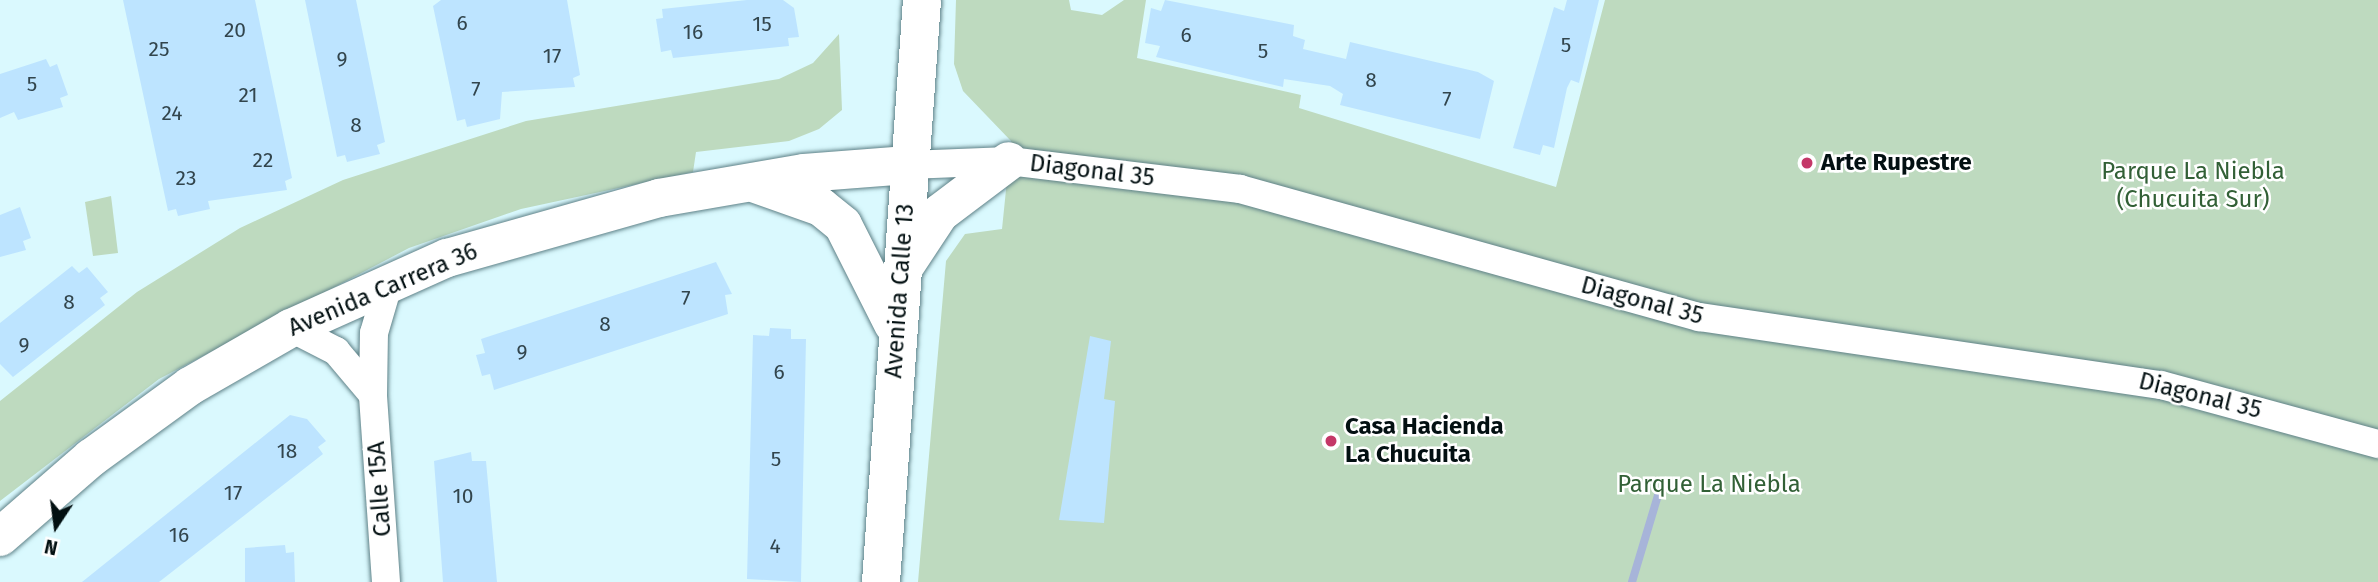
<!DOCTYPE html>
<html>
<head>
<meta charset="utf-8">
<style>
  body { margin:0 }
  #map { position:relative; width:2378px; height:582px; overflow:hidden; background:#daf9fe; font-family:"Fira Sans",sans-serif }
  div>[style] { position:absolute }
  .green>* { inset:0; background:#bedabf }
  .stream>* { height:8px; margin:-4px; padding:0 4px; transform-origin:4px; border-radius:4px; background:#a7b4d9 }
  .building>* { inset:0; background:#bde4ff }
  .roads { filter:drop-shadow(0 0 2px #5e8187) drop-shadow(0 0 2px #5e8187) }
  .street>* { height:28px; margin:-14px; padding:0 14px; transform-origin:14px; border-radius:14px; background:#fff }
  .secondary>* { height:38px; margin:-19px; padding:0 19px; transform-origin:19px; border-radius:19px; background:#fff }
  .dots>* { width:19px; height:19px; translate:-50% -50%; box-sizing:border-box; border:4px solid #fff; border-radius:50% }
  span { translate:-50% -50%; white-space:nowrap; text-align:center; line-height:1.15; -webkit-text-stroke:5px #fff; paint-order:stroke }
  .number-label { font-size:21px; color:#32454d }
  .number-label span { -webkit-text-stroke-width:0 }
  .poi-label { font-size:24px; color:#031012; font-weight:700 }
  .left { translate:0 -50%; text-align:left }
  .street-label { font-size:24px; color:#031012 }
  .park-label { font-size:24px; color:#326036 }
  .north { position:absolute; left:21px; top:491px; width:70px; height:70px; -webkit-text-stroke:5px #fff; paint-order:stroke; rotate:193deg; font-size:19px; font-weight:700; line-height:28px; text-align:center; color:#031012 }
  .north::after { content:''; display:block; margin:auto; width:24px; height:32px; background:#031012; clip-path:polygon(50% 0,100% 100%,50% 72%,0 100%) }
</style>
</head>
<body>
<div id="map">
  <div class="green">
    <i style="clip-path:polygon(956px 0,1069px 0,1071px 10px,1102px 15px,1124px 0,1146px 0,1137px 58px,1301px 95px,1299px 108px,1556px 187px,1605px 0,2378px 0,2378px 582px,918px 582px,946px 261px,965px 234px,1002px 229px,1011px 141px,963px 91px,954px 64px)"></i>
    <i style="clip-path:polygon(839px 34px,842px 110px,819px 129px,789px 141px,696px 152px,693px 172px,521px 209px,409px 248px,159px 379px,0 501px,0 401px,137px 292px,240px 228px,343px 180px,526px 121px,779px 79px,813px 63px)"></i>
    <i style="clip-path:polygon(111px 196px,118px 253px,93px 256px,85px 202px)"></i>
  </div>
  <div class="stream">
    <i style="left:1632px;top:582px;width:94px;rotate:-73.3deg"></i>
  </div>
  <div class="building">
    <i style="clip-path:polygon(123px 0,255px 0,292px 178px,285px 181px,287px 190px,208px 201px,210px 209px,178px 216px,176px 209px,168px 211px)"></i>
    <i style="clip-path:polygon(305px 0,356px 0,385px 142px,377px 145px,380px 154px,347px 162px,345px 155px,337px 157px)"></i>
    <i style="clip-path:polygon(441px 0,567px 0,580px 75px,573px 78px,575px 87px,502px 92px,500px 119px,467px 127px,465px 119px,457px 121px,433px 6px)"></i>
    <i style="clip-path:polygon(747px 0,783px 0,794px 8px,799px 37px,788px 38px,789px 46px,673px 58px,671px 50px,661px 52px,656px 19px,663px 18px,662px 9px)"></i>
    <i style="clip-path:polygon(1165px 0,1294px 25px,1293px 36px,1305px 40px,1303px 49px,1346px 59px,1350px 42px,1478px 72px,1494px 81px,1480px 139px,1340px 105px,1343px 94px,1330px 86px,1284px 79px,1283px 87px,1156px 57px,1160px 46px,1145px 43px,1151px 8px,1161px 11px)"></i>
    <i style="clip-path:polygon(1567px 0,1599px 0,1579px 83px,1571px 80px,1567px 88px,1554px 148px,1543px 145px,1540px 155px,1513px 148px,1554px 7px,1564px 11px)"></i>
    <i style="clip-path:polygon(46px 59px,50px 67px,57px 64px,68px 95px,60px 98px,63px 107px,18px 120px,14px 112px,0 118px,0 74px)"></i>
    <i style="clip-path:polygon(20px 207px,31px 238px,23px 241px,26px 250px,0 257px,0 215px)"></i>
    <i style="clip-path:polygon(716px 262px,732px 294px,725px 295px,728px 314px,494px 390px,490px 374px,482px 376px,476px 355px,485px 353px,481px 339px)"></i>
    <i style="clip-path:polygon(72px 266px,79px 273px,87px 267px,108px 292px,100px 298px,105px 305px,13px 377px,0 364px,0 323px)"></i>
    <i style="clip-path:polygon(770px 328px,791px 329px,791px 339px,806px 339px,801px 582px,747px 579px,753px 335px,769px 336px)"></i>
    <i style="clip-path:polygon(1090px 336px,1111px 341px,1104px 399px,1115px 401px,1104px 523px,1059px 520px)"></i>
    <i style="clip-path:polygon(290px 415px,307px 419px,326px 441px,318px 447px,323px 454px,159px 582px,82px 582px)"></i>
    <i style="clip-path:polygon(471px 452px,472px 461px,486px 461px,497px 582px,443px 582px,434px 461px)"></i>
    <i style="clip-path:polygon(285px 545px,286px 553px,294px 552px,295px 582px,245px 582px,245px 548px)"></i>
  </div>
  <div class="roads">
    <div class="street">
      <i style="left:908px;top:165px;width:101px;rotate:-2.3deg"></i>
      <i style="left:1009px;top:161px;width:233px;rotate:6.9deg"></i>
      <i style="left:1240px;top:189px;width:477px;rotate:15.6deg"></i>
      <i style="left:1699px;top:317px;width:467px;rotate:8.4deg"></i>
      <i style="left:2161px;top:385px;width:225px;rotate:15.2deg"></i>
      <i style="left:291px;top:328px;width:51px;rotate:27.1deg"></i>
      <i style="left:336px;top:351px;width:57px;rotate:49.9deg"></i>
      <i style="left:386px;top:582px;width:187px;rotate:-94deg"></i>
      <i style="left:373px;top:395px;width:62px;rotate:-89.1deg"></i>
      <i style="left:374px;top:333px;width:53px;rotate:-73.6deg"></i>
    </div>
    <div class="secondary">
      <i style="left:756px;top:184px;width:69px;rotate:19.5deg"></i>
      <i style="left:821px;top:207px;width:28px;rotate:39deg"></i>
      <i style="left:843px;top:225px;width:111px;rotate:63.2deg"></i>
      <i style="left:903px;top:269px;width:67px;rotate:-56.5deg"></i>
      <i style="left:940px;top:213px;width:86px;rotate:-37deg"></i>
      <i style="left:0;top:537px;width:121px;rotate:-41deg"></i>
      <i style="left:91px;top:458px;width:122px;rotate:-36deg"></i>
      <i style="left:190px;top:386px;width:116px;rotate:-29.9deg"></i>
      <i style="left:291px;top:328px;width:171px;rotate:-24.2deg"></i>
      <i style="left:447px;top:258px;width:220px;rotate:-15.8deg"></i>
      <i style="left:659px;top:198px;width:147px;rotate:-9.8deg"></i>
      <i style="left:804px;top:173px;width:104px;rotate:-4.4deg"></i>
      <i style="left:881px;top:582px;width:583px;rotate:-85.97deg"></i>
    </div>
  </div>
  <div class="dots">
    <i style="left:1807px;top:163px;background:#c43868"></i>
    <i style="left:1331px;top:441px;background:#c43868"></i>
  </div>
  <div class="number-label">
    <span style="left:462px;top:23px">6</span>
    <span style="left:762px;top:24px">15</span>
    <span style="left:235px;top:30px">20</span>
    <span style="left:693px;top:32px">16</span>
    <span style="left:1186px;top:35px">6</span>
    <span style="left:1566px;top:45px">5</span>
    <span style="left:159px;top:49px">25</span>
    <span style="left:1263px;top:51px">5</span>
    <span style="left:552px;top:56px">17</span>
    <span style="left:342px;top:59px">9</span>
    <span style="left:1371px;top:80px">8</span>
    <span style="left:32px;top:84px">5</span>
    <span style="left:476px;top:89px">7</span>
    <span style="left:248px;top:95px">21</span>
    <span style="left:1447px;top:99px">7</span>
    <span style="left:172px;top:113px">24</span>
    <span style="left:356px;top:125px">8</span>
    <span style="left:263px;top:160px">22</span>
    <span style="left:186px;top:178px">23</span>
    <span style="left:686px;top:298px">7</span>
    <span style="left:69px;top:302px">8</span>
    <span style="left:605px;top:324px">8</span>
    <span style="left:24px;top:345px">9</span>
    <span style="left:522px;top:352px">9</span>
    <span style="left:779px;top:372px">6</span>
    <span style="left:287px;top:451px">18</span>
    <span style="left:776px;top:459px">5</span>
    <span style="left:233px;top:493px">17</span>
    <span style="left:463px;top:496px">10</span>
    <span style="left:179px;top:535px">16</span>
    <span style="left:775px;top:546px">4</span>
  </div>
  <div class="poi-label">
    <span class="left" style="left:1821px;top:163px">Arte Rupestre</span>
    <span class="left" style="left:1345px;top:441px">Casa Hacienda<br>La Chucuita</span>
  </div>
  <div class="street-label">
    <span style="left:1092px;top:171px;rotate:7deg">Diagonal 35</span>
    <span style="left:383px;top:290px;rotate:-23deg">Avenida Carrera 36</span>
    <span style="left:900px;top:291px;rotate:-86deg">Avenida Calle 13</span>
    <span style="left:1642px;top:301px;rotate:15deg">Diagonal 35</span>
    <span style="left:2200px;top:396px;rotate:14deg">Diagonal 35</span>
    <span style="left:380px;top:489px;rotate:-94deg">Calle 15A</span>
  </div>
  <div class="park-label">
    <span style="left:2193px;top:186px">Parque La Niebla<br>(Chucuita Sur)</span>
    <span style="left:1709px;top:485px">Parque La Niebla</span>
  </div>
  <div class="north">N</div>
</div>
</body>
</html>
